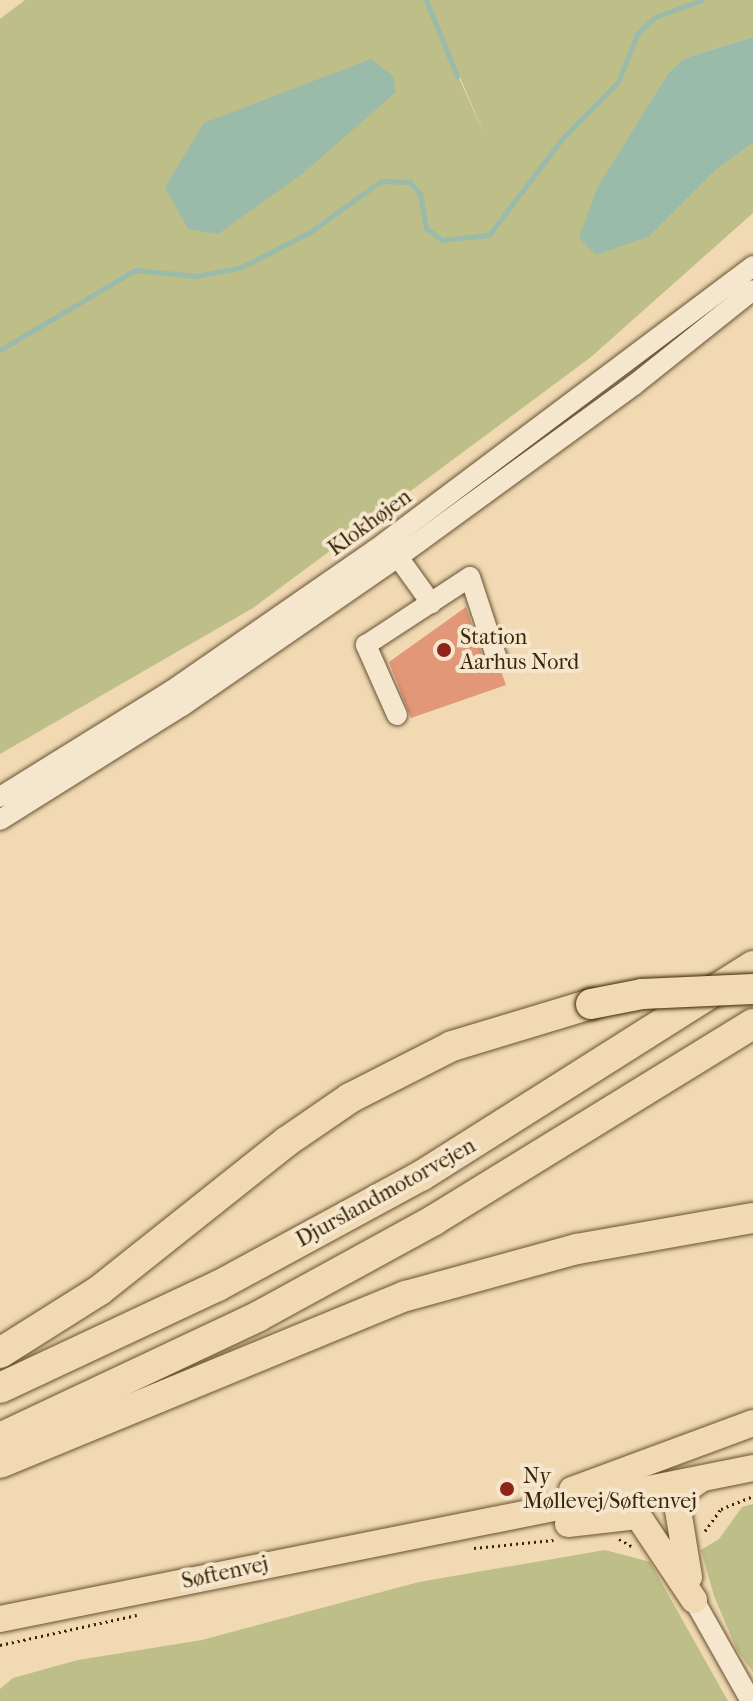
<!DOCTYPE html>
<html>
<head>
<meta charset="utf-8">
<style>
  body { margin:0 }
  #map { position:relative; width:753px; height:1701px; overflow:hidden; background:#f0d9b3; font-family:"IM FELL French Canon",serif }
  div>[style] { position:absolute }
  .green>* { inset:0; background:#bebe89 }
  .water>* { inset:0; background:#9abaaa }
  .stream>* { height:5px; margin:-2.5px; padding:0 2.5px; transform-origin:2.5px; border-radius:2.5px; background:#9abaaa }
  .building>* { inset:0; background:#e39779 }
  .path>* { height:3px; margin-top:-1.5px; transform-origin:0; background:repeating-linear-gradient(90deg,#3b2506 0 2px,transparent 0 6px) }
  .roads { filter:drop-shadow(0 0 2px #685231) drop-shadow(0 0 2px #685231) }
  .minor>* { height:20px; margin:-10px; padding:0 10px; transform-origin:10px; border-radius:10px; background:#f5e6ce }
  .major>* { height:26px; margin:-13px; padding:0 13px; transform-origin:13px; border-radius:13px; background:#f0d9b3 }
  .highway>* { height:30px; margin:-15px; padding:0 15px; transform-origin:15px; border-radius:15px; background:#f0d9b3 }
  .bridges { filter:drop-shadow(0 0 2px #3b2506) drop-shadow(0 0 2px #3b2506) }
  .highway-bridge>* { height:30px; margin:-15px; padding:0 15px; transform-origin:15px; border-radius:15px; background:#f0d9b3 }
  .dots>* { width:22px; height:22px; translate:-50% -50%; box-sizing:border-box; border:4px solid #f5e6ce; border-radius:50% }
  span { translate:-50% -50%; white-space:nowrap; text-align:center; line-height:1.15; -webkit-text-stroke:8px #f5e6ce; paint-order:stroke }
  .street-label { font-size:22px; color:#3b2506 }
  .poi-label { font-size:22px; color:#3b2506 }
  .left { translate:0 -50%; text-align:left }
</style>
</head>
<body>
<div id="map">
  <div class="green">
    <i style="clip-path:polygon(25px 0,424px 0,486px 138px,427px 0,753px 0,753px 37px,685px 58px,650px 236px,717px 169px,753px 143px,753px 213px,591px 357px,253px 608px,0 754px,0 19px)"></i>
    <i style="clip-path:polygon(753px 1504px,753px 1672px,737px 1650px,714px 1596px,701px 1550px,719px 1539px,742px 1507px)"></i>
    <i style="clip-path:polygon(605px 1550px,650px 1562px,728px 1701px,0 1701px,0 1689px,13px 1678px,78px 1660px,202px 1640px,419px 1582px)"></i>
  </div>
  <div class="water">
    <i style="clip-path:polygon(753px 37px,753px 143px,717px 169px,650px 236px,596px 255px,579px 238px,597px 188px,668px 74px,685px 58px)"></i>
    <i style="clip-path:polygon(371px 59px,393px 76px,396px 92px,302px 174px,218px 234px,188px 229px,165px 187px,204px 123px)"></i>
  </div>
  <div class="stream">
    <i style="left:426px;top:0;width:82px;rotate:67.8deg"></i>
    <i style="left:0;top:350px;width:157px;rotate:-30.7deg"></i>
    <i style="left:135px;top:270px;width:62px;rotate:5.5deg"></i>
    <i style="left:197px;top:276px;width:46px;rotate:-11.3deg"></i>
    <i style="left:242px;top:267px;width:76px;rotate:-27.2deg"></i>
    <i style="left:310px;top:232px;width:87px;rotate:-35.7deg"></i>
    <i style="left:381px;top:181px;width:29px;rotate:2deg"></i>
    <i style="left:410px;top:182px;width:16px;rotate:50deg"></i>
    <i style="left:420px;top:194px;width:35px;rotate:80deg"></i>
    <i style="left:426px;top:228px;width:20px;rotate:37deg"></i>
    <i style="left:442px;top:240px;width:47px;rotate:-6.1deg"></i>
    <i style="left:489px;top:235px;width:119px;rotate:-52.8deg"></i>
    <i style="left:561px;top:140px;width:81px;rotate:-45.5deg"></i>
    <i style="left:618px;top:82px;width:52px;rotate:-68.4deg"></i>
    <i style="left:637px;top:34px;width:25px;rotate:-43deg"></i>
    <i style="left:655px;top:17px;width:50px;rotate:-19.9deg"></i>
  </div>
  <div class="building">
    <i style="clip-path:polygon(466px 607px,485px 664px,501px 671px,506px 685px,411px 718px,389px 662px)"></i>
  </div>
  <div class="path">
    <i style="left:705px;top:1531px;width:27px;rotate:-54deg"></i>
    <i style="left:721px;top:1509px;width:35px;rotate:-22deg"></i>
    <i style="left:619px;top:1539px;width:16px;rotate:30deg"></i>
    <i style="left:474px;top:1548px;width:80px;rotate:-5.7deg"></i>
    <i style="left:0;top:1645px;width:140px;rotate:-12.4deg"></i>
  </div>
  <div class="roads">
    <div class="minor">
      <i style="left:398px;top:557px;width:57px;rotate:54.3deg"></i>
      <i style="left:397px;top:715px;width:77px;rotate:-113.9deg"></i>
      <i style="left:366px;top:645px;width:124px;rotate:-33.2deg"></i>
      <i style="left:470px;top:577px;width:86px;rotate:71.8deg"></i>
      <i style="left:0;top:797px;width:201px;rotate:-31.8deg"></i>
      <i style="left:171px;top:691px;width:248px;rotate:-34.7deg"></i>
      <i style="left:375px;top:550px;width:473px;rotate:-36.9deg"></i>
      <i style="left:0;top:820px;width:215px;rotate:-32.1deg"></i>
      <i style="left:182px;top:706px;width:262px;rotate:-34.6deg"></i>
      <i style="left:398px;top:557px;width:292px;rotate:-36.1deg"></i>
      <i style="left:634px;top:385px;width:152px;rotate:-38.6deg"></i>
      <i style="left:694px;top:1600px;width:116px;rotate:60.6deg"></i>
    </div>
    <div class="major">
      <i style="left:572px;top:1490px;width:193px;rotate:-20.3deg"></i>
      <i style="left:568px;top:1524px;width:70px;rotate:-6.5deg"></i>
      <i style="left:638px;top:1516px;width:101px;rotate:56.3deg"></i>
      <i style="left:689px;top:1577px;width:68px;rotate:-99.3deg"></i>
      <i style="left:678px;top:1510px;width:20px;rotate:-72deg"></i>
      <i style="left:684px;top:1491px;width:21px;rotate:-35deg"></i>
      <i style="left:0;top:1619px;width:768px;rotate:-11.34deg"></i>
    </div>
    <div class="highway">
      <i style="left:0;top:1353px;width:118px;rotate:-32.2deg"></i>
      <i style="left:100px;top:1290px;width:238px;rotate:-38.5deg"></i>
      <i style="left:286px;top:1142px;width:78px;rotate:-34.5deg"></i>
      <i style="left:350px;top:1098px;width:114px;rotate:-27deg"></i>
      <i style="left:452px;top:1046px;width:145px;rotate:-16.8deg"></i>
      <i style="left:0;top:1388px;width:241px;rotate:-25.1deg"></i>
      <i style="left:218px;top:1286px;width:231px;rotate:-28.5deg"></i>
      <i style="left:421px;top:1176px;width:393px;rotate:-32.3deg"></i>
      <i style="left:0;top:1438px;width:286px;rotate:-25.2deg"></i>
      <i style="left:259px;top:1316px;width:200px;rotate:-28.7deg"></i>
      <i style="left:434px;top:1220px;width:374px;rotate:-31.6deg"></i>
      <i style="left:0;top:1463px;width:439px;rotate:-22.4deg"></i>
      <i style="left:406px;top:1296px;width:177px;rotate:-15.4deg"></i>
      <i style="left:577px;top:1249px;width:179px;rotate:-10deg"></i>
    </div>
  </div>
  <div class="bridges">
    <div class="highway-bridge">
      <i style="left:591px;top:1004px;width:52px;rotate:-11.1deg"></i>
      <i style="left:642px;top:994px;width:111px;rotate:-2.6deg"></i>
    </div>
  </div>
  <div class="dots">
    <i style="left:444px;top:650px;background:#8f2418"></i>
    <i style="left:507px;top:1489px;background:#8f2418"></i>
  </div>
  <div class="street-label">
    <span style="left:370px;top:523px;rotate:-36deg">Klokhøjen</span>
    <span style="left:386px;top:1193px;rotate:-29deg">Djurslandmotorvejen</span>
    <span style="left:225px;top:1573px;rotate:-12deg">Søftenvej</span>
  </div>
  <div class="poi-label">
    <span class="left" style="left:460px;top:650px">Station<br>Aarhus Nord</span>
    <span class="left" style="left:523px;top:1489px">Ny<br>Møllevej/Søftenvej</span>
  </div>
</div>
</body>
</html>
